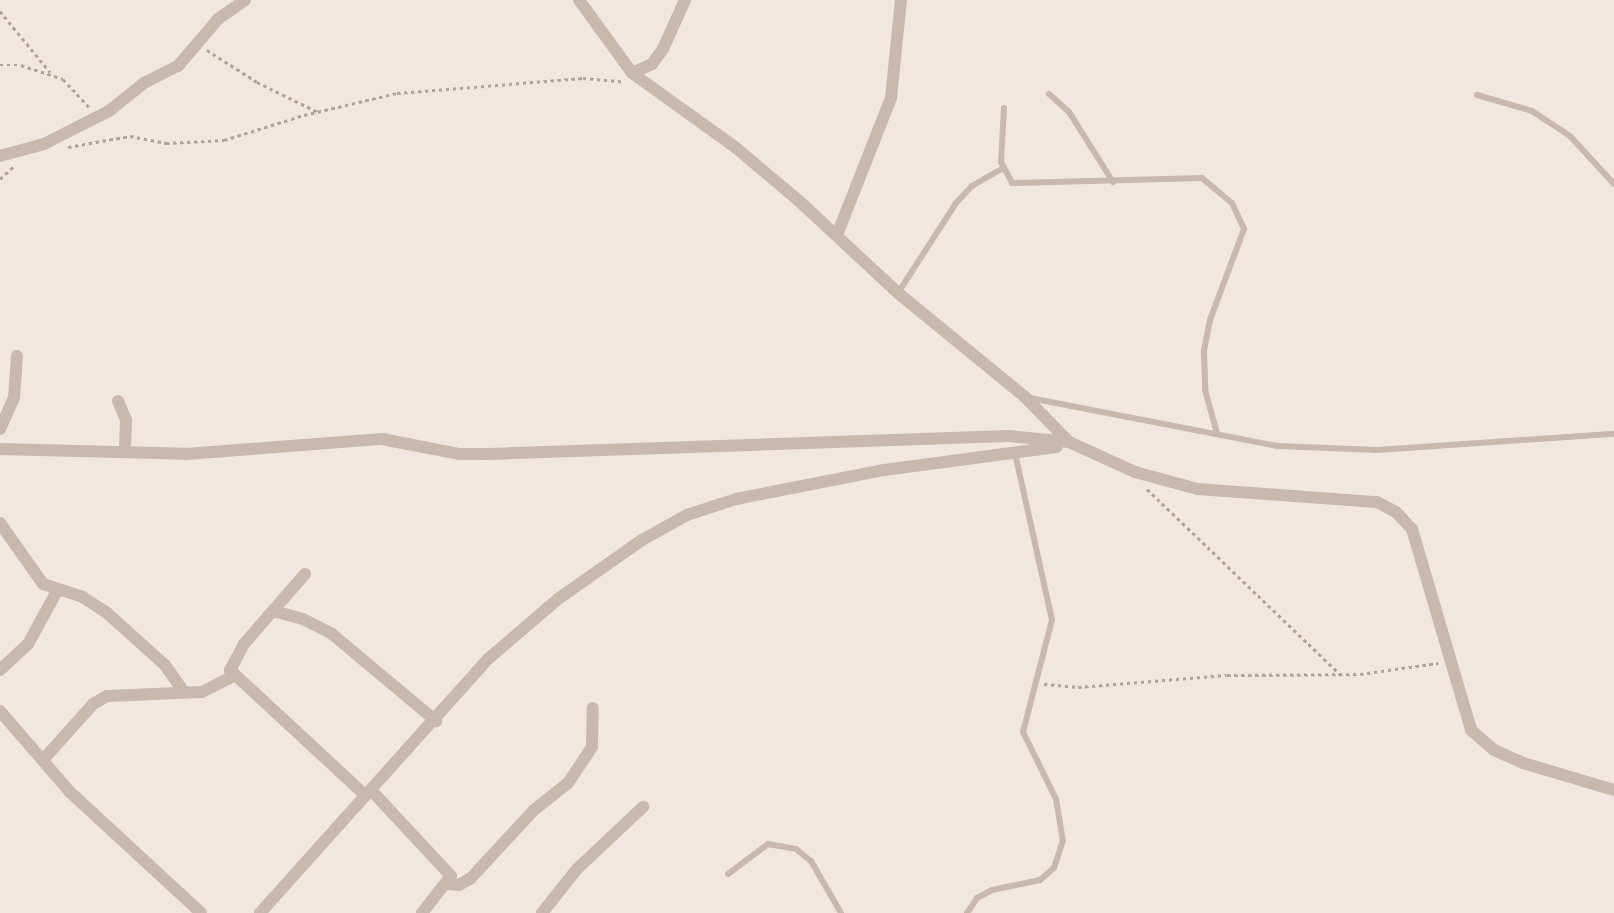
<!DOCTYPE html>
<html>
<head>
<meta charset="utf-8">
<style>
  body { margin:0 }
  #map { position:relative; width:1614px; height:913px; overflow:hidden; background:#f0e8e0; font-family:"Work Sans",sans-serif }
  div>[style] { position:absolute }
  .path>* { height:2.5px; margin-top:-1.25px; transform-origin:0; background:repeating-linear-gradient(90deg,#b3a397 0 3.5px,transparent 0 7px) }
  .service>* { height:6px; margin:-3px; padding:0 3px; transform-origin:3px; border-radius:3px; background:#c8b8ad }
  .minor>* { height:12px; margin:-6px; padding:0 6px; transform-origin:6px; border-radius:6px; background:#c8b8ad }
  span { translate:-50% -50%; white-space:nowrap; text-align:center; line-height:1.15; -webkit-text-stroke:5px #f8f2ec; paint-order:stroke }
</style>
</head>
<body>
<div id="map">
  <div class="path">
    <i style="left:0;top:11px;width:79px;rotate:50.7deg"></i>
    <i style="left:207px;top:50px;width:59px;rotate:32.6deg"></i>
    <i style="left:257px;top:82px;width:70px;rotate:26.2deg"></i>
    <i style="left:0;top:65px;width:21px"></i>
    <i style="left:21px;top:65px;width:44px;rotate:18.4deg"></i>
    <i style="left:63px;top:79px;width:38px;rotate:47deg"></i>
    <i style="left:68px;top:147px;width:63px;rotate:-10.1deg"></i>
    <i style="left:130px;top:136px;width:37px;rotate:11deg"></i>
    <i style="left:166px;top:143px;width:58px;rotate:-3deg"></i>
    <i style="left:224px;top:140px;width:84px;rotate:-17.4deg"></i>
    <i style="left:304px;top:115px;width:96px;rotate:-13.3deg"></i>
    <i style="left:397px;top:93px;width:187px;rotate:-4.6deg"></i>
    <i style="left:583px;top:78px;width:38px;rotate:5deg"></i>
    <i style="left:0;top:179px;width:21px;rotate:-43deg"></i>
    <i style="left:1147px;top:489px;width:269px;rotate:43.8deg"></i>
    <i style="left:1044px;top:684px;width:34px;rotate:5deg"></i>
    <i style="left:1078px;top:687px;width:149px;rotate:-4.6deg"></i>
    <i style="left:1227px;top:675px;width:133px;rotate:-0.4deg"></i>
    <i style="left:1360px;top:674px;width:79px;rotate:-8deg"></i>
  </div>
  <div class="service">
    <i style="left:1049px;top:94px;width:27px;rotate:42deg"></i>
    <i style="left:1069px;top:112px;width:83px;rotate:57.8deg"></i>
    <i style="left:1477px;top:95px;width:57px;rotate:16.2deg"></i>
    <i style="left:1532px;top:111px;width:45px;rotate:33.3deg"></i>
    <i style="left:1570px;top:136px;width:65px;rotate:47.5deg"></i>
    <i style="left:1004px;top:108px;width:54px;rotate:93.2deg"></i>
    <i style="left:1001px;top:162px;width:24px;rotate:62deg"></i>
    <i style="left:1012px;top:183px;width:190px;rotate:-1.5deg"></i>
    <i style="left:1202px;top:178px;width:39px;rotate:40deg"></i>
    <i style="left:1232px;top:203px;width:29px;rotate:65deg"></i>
    <i style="left:1244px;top:229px;width:97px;rotate:110.5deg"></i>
    <i style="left:1210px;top:320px;width:33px;rotate:101deg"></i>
    <i style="left:1204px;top:352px;width:38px;rotate:88deg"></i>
    <i style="left:1205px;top:390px;width:45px;rotate:74.4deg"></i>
    <i style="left:898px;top:293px;width:107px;rotate:-57.2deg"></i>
    <i style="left:956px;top:203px;width:23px;rotate:-47deg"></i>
    <i style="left:972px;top:186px;width:36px;rotate:-30deg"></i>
    <i style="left:1030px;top:398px;width:253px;rotate:11deg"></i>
    <i style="left:1278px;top:446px;width:99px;rotate:2.3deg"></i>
    <i style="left:1377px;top:450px;width:238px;rotate:-3.9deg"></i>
    <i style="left:728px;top:874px;width:50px;rotate:-36.9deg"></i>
    <i style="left:768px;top:844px;width:28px;rotate:10deg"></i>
    <i style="left:796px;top:849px;width:19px;rotate:39deg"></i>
    <i style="left:811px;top:861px;width:60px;rotate:60deg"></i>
    <i style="left:967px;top:913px;width:18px;rotate:-56deg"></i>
    <i style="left:977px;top:898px;width:17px;rotate:-28deg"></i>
    <i style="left:992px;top:890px;width:49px;rotate:-11.8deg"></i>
    <i style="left:1040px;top:880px;width:18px;rotate:-41deg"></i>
    <i style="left:1054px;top:868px;width:28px;rotate:-72deg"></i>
    <i style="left:1063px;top:841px;width:43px;rotate:-99.5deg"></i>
    <i style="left:1056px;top:799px;width:75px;rotate:-116.2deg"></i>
    <i style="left:1023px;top:732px;width:116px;rotate:-75.5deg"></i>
    <i style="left:1052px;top:620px;width:171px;rotate:-102.5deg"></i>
  </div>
  <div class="minor">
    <i style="left:579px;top:0;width:90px;rotate:54deg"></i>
    <i style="left:632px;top:73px;width:127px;rotate:35.7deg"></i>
    <i style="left:735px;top:147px;width:82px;rotate:40.1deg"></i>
    <i style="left:798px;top:200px;width:137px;rotate:42.9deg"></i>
    <i style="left:898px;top:293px;width:164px;rotate:39.3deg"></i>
    <i style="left:1025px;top:397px;width:63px;rotate:45.6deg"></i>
    <i style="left:632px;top:73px;width:22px;rotate:-24deg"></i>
    <i style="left:652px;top:64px;width:19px;rotate:-54deg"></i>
    <i style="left:663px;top:49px;width:54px;rotate:-65.8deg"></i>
    <i style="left:0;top:156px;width:46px;rotate:-15.3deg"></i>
    <i style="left:44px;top:144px;width:73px;rotate:-26.9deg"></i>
    <i style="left:109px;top:111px;width:45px;rotate:-38.7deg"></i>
    <i style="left:144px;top:83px;width:38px;rotate:-27deg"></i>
    <i style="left:178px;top:66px;width:62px;rotate:-49.6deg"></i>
    <i style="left:218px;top:19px;width:33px;rotate:-35deg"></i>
    <i style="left:837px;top:235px;width:147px;rotate:-68.5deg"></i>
    <i style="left:891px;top:98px;width:99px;rotate:-84.2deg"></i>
    <i style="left:118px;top:401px;width:21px;rotate:67deg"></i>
    <i style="left:126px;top:420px;width:32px;rotate:92deg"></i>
    <i style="left:0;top:429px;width:34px;rotate:-66deg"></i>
    <i style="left:14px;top:398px;width:42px;rotate:-85.9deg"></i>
    <i style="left:0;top:449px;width:186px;rotate:1.5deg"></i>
    <i style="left:186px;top:454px;width:197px;rotate:-4.4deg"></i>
    <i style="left:382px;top:439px;width:78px;rotate:11deg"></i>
    <i style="left:459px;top:454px;width:30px"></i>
    <i style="left:489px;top:454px;width:520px;rotate:-1.98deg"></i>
    <i style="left:1009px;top:436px;width:60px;rotate:5.7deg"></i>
    <i style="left:1069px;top:442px;width:72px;rotate:24.4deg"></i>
    <i style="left:1135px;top:472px;width:65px;rotate:15.1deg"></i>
    <i style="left:1198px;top:489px;width:179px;rotate:4.2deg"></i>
    <i style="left:1377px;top:502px;width:21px;rotate:28deg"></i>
    <i style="left:1396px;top:512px;width:23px;rotate:47deg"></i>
    <i style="left:1412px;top:529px;width:209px;rotate:73.6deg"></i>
    <i style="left:1471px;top:730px;width:30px;rotate:41deg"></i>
    <i style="left:1494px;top:750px;width:32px;rotate:24deg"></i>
    <i style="left:1523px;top:763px;width:95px;rotate:16.5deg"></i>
    <i style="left:0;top:523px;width:75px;rotate:54.8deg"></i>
    <i style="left:43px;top:584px;width:40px;rotate:18deg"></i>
    <i style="left:81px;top:596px;width:31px;rotate:33deg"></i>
    <i style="left:107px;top:613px;width:78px;rotate:41.9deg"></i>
    <i style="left:165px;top:665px;width:32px;rotate:55deg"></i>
    <i style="left:305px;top:574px;width:93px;rotate:131.1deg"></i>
    <i style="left:244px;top:644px;width:30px;rotate:118deg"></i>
    <i style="left:230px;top:670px;width:183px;rotate:42.8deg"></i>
    <i style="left:273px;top:611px;width:31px;rotate:15deg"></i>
    <i style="left:303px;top:619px;width:33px;rotate:27deg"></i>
    <i style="left:332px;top:634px;width:136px;rotate:39.9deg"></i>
    <i style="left:0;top:670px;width:38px;rotate:-43deg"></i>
    <i style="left:28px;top:644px;width:60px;rotate:-61.3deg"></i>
    <i style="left:0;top:711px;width:107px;rotate:49.2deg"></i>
    <i style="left:70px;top:792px;width:178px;rotate:42.7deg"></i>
    <i style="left:43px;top:760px;width:75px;rotate:-48.2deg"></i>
    <i style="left:93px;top:704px;width:16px;rotate:-30deg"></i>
    <i style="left:107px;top:696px;width:95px;rotate:-2.4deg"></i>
    <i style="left:202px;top:692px;width:35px;rotate:-27deg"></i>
    <i style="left:371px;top:790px;width:117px;rotate:47.1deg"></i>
    <i style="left:451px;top:876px;width:47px;rotate:128.1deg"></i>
    <i style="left:446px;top:884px;width:13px;rotate:4deg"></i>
    <i style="left:459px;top:885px;width:14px;rotate:-30deg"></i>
    <i style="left:471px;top:878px;width:93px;rotate:-47.2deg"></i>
    <i style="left:534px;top:810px;width:43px;rotate:-38.5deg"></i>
    <i style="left:568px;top:783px;width:43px;rotate:-56.3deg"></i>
    <i style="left:592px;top:747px;width:39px;rotate:-89deg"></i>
    <i style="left:260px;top:913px;width:341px;rotate:-48.1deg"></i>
    <i style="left:488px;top:659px;width:92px;rotate:-40.6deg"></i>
    <i style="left:558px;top:599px;width:103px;rotate:-35.1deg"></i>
    <i style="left:642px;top:540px;width:51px;rotate:-29.1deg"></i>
    <i style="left:687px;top:515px;width:52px;rotate:-18.1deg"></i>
    <i style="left:736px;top:499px;width:151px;rotate:-11.1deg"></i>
    <i style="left:884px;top:470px;width:174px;rotate:-7.6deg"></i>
    <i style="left:542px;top:913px;width:56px;rotate:-51.5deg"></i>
    <i style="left:577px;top:869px;width:91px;rotate:-43.2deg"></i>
  </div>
</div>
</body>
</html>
